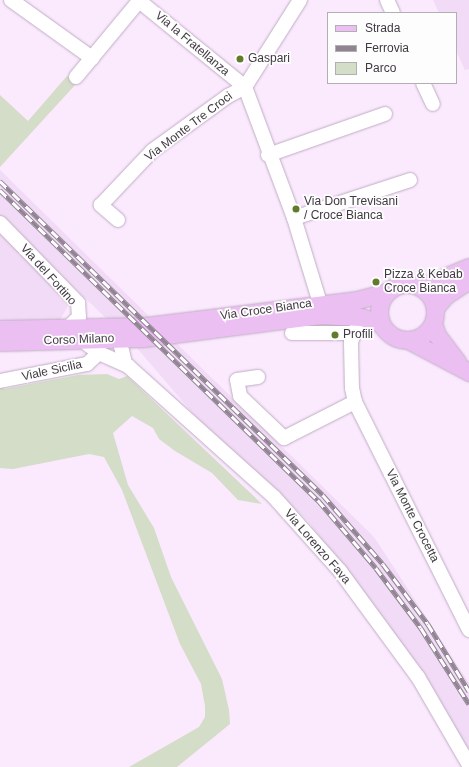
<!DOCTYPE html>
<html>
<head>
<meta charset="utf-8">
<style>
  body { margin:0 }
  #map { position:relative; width:469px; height:767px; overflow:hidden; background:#fbe9fe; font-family:Arial,sans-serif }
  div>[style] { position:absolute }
  .built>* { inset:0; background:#f2dbf6 }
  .green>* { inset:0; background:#d4ddc7 }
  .roads { filter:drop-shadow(0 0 1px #bfadc2) drop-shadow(0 0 1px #bfadc2) }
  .minor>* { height:14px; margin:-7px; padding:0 7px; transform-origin:7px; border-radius:7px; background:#fff }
  .major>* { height:17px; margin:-8.5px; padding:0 8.5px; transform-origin:8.5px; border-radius:8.5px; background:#ecbff3 }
  .major>.ring { margin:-8.5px; padding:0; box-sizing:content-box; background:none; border:17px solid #ecbff3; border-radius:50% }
  .rail>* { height:4.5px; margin-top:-2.25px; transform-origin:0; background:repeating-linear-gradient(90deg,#fdfdfd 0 9px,#908492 0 18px); box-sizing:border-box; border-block:1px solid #908492 }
  .dots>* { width:11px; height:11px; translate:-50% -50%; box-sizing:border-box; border:2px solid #fdfdfd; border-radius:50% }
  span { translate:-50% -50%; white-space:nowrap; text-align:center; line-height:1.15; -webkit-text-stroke:3.5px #fdfdfd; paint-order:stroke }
  .street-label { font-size:12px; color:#413942 }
  .poi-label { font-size:12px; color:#413942 }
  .left { translate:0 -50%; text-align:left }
  .legend { position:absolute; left:327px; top:12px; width:130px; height:72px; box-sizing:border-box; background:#fdfdfd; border:1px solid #b2afb2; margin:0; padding:5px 7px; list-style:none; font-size:12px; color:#413942 }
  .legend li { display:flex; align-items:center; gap:8px; height:20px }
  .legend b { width:20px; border:1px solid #b2afb2 }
</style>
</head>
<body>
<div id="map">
  <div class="built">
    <i style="clip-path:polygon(433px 0,469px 0,469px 69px,465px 70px,456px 51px,456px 13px,439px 13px)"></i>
    <i style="clip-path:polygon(0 170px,374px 537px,469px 683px,469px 755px,377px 614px,307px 520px,195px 416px,137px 348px,0 216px)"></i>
    <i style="clip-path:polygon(0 233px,70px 302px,60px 320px,0 322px)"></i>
  </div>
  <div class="green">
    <i style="clip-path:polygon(67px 76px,76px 84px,0 167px,0 95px,28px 121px)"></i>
    <i style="clip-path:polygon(107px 374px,119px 379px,127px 376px,262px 504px,238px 500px,212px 473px,175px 451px,159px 439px,153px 428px,132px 416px,113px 433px,128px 485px,154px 528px,171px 577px,222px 679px,229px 710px,230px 724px,177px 767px,129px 767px,199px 727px,205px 717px,205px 706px,201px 684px,180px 644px,122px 490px,104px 457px,89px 454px,13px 469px,0 468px,0 384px,4px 389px,78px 375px)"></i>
  </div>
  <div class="roads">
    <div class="minor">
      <i style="left:11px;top:0;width:100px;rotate:35.6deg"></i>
      <i style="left:138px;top:0;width:138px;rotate:39.1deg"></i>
      <i style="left:387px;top:0;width:14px;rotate:65deg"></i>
      <i style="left:76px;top:77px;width:99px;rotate:-50.3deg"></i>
      <i style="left:423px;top:83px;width:23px;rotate:65deg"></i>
      <i style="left:245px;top:87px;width:140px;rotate:69.5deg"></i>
      <i style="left:294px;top:218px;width:89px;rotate:73deg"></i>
      <i style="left:245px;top:87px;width:103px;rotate:-57.7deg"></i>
      <i style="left:268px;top:155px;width:124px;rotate:-19.3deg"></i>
      <i style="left:294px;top:218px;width:122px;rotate:-18.1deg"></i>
      <i style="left:118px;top:220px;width:23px;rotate:-139deg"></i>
      <i style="left:101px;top:205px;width:74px;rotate:-46.6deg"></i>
      <i style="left:152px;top:151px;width:94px;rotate:-35.9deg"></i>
      <i style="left:228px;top:96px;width:19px;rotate:-28deg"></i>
      <i style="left:0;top:223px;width:112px;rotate:45.7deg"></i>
      <i style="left:78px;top:303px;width:14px;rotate:86deg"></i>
      <i style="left:79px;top:317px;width:18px;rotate:137deg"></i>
      <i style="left:361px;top:317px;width:27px;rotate:112deg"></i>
      <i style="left:351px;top:342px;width:46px;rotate:88.8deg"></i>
      <i style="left:352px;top:388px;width:14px;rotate:78deg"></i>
      <i style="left:355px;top:402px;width:255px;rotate:63.4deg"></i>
      <i style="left:292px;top:333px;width:61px"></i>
      <i style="left:124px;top:339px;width:8px;rotate:113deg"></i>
      <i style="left:121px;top:346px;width:17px;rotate:77deg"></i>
      <i style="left:83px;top:341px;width:20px;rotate:37deg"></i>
      <i style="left:99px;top:353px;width:32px;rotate:24deg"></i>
      <i style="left:128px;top:366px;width:196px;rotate:41.9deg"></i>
      <i style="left:274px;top:497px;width:99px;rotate:48.3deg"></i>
      <i style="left:340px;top:571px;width:132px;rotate:53.7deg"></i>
      <i style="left:418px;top:677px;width:102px;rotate:59.9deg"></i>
      <i style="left:258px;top:377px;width:21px;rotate:172deg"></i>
      <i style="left:237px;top:380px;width:16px;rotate:79deg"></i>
      <i style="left:240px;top:396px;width:61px;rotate:43.7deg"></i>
      <i style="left:284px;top:438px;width:80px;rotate:-26.9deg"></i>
      <i style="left:0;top:381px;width:89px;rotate:-11.1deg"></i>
      <i style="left:87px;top:364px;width:16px;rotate:-43deg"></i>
    </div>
    <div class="major">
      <i class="ring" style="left:379px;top:284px;width:39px;height:39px"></i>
      <i style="left:420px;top:287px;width:53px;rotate:-22.2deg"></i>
      <i style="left:435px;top:308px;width:17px;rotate:-50deg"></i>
      <i style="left:446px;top:295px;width:27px;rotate:-33deg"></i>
      <i style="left:433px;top:323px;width:13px;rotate:72deg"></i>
      <i style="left:437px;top:335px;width:34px;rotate:53deg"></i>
      <i style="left:0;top:329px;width:146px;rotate:-1.2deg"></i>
      <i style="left:146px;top:326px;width:213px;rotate:-7deg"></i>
      <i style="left:357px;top:300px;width:30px;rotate:-15deg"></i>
      <i style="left:410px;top:341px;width:67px;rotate:27.7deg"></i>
      <i style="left:0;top:342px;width:143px;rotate:-1.6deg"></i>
      <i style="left:143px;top:338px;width:177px;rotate:-7.4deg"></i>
      <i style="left:319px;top:315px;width:42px;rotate:2.7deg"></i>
      <i style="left:361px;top:317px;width:20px;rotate:18deg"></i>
    </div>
  </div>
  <div class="rail">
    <i style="left:0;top:181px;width:450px;rotate:44.2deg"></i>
    <i style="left:323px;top:495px;width:91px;rotate:49deg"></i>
    <i style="left:383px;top:564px;width:75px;rotate:53.1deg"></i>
    <i style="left:428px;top:624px;width:79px;rotate:58.5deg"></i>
    <i style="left:0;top:190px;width:444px;rotate:44.3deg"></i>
    <i style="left:318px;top:500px;width:89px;rotate:49.5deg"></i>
    <i style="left:376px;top:568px;width:75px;rotate:53.1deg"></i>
    <i style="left:421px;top:628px;width:90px;rotate:57.7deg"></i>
  </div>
  <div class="dots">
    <i style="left:240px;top:59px;background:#617a2c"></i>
    <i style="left:296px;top:209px;background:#617a2c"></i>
    <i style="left:376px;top:282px;background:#617a2c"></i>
    <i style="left:335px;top:335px;background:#617a2c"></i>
  </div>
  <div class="street-label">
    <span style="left:192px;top:44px;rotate:40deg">Via la Fratellanza</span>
    <span style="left:189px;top:127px;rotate:-37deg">Via Monte Tre Croci</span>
    <span style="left:48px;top:275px;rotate:48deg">Via del Fortino</span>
    <span style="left:266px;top:310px;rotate:-8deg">Via Croce Bianca</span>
    <span style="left:79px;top:340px;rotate:-2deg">Corso Milano</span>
    <span style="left:52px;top:371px;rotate:-12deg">Viale Sicilia</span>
    <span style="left:412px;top:516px;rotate:63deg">Via Monte Crocetta</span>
    <span style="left:317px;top:547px;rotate:49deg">Via Lorenzo Fava</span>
  </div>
  <div class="poi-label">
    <span class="left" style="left:248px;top:59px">Gaspari</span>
    <span class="left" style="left:304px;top:209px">Via Don Trevisani<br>/ Croce Bianca</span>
    <span class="left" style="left:384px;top:282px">Pizza &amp; Kebab<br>Croce Bianca</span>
    <span class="left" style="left:343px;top:335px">Profili</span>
  </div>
  <ul class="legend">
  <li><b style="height:5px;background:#ecbff3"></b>Strada</li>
  <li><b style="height:5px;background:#908492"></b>Ferrovia</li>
  <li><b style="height:11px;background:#d4ddc7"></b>Parco</li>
  </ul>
</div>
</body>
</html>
